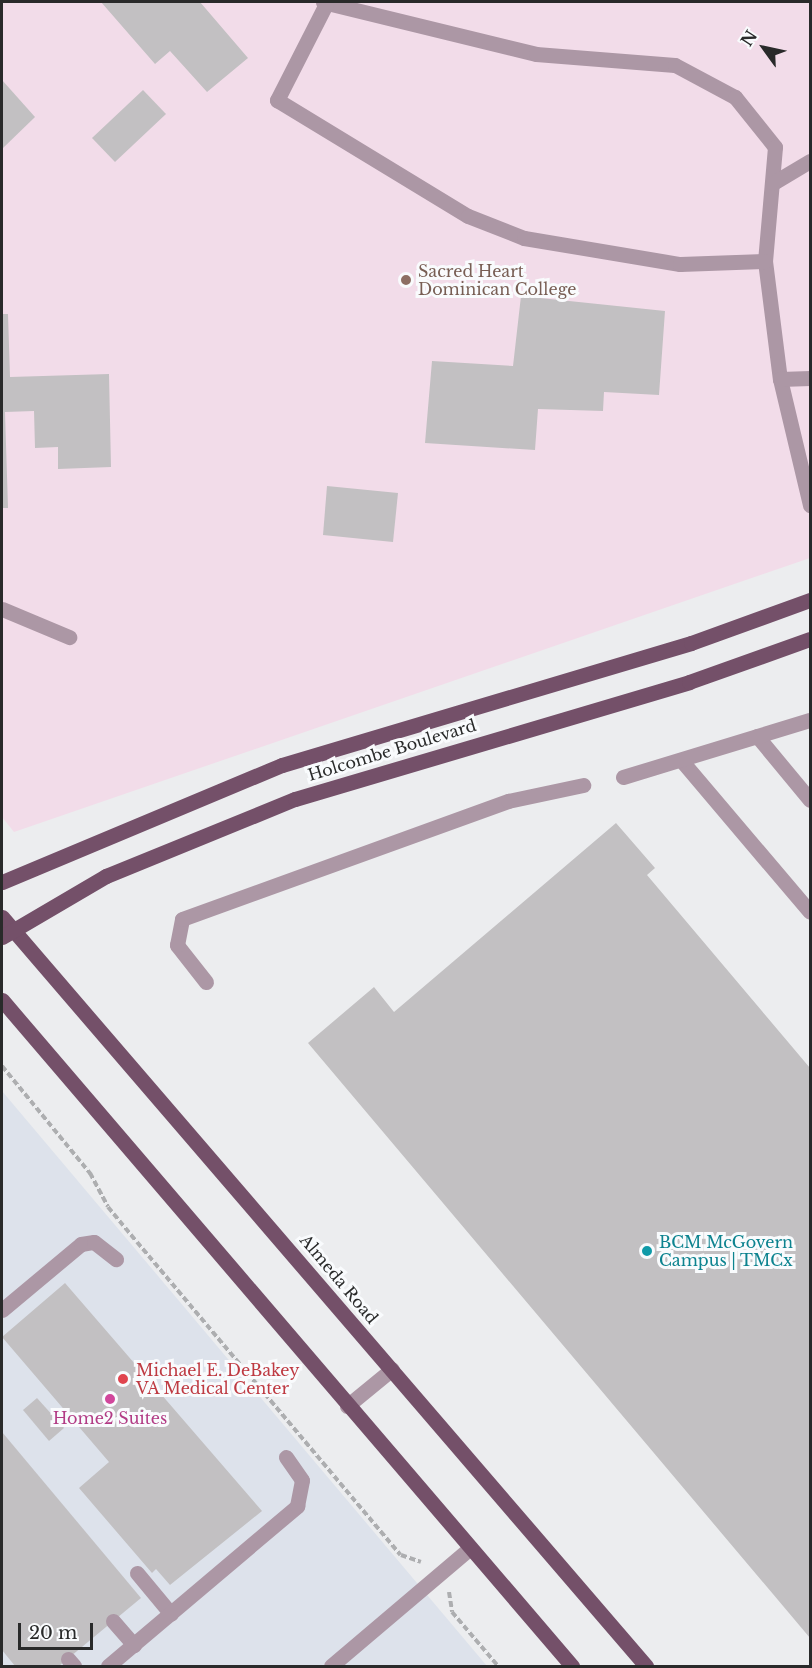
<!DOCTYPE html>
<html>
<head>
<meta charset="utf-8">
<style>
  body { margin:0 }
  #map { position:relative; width:812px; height:1668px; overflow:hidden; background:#ecedef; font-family:"Libre Baskerville",serif }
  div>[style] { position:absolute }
  .built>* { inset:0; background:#dde2eb }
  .education>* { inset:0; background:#f2dce9 }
  .building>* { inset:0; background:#c2c0c2 }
  .path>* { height:4px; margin-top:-2px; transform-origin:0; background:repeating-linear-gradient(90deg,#adaeb0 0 6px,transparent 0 9px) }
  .minor>* { height:15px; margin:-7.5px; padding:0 7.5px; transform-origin:7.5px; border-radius:7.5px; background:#ac97a5 }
  .major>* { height:15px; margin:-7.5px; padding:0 7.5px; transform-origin:7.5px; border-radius:7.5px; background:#745069 }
  .dots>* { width:16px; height:16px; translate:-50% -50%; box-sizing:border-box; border:3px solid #f9fbfd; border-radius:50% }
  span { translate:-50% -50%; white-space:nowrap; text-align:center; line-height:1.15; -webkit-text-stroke:6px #f9fbfd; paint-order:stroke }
  .education-label { font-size:16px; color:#785e54 }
  .left { translate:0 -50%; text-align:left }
  .street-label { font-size:16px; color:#292a2a }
  .culture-label { font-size:16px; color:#0d838f }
  .health-label { font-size:16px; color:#be3a42 }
  .hotel-label { font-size:16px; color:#b23c85 }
  .frame { position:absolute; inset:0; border:3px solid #292a2a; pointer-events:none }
  .north { position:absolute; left:734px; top:18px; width:60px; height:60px; -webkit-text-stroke:4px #f9fbfd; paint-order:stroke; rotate:303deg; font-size:16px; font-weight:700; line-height:24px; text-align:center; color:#292a2a }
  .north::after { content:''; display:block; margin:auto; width:21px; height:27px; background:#292a2a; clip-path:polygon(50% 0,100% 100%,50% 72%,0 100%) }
  .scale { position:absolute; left:18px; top:1623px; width:75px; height:27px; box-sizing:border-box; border:3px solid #292a2a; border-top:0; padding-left:8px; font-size:18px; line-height:21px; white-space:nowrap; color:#292a2a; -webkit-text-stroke:4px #f9fbfd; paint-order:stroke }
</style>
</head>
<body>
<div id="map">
  <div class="built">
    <i style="clip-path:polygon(2px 1091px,487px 1666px,2px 1666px)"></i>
  </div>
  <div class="education">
    <i style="clip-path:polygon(2px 2px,810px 2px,810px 558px,14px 832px,2px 817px)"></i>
  </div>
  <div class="building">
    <i style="clip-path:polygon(101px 2px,200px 2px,248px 58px,207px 92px,170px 51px,155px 64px)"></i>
    <i style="clip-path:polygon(2px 80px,35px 117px,2px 149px)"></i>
    <i style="clip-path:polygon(143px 90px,166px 114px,115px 162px,92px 138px)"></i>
    <i style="clip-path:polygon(521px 296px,665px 311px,659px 395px,604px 392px,603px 411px,538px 409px,535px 450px,425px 443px,432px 361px,513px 366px)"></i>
    <i style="clip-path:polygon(2px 314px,8px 314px,10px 377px,109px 374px,111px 467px,58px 469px,58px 447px,35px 448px,34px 411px,5px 412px,8px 508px,2px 508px)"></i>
    <i style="clip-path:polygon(327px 486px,398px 493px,393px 542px,323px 535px)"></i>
    <i style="clip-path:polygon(616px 823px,655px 868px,647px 875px,810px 1068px,810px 1638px,308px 1043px,374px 987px,394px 1012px)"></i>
    <i style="clip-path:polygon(65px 1283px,262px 1511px,170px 1585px,156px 1569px,152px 1573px,79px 1488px,109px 1462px,2px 1337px)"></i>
    <i style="clip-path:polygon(37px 1398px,64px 1428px,49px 1441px,23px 1410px)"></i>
    <i style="clip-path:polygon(2px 1432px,141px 1598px,59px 1666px,15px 1666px,2px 1650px)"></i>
  </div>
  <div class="path">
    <i style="left:2px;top:1066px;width:139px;rotate:50.6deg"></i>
    <i style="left:90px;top:1173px;width:38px;rotate:62deg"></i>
    <i style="left:108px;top:1207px;width:45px;rotate:50.4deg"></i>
    <i style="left:137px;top:1242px;width:409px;rotate:49.9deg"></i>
    <i style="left:401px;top:1555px;width:21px;rotate:19deg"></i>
    <i style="left:449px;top:1592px;width:20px;rotate:81deg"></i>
    <i style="left:452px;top:1612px;width:71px;rotate:49.6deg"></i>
  </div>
  <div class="minor">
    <i style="left:323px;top:2px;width:219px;rotate:13.7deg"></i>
    <i style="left:536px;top:54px;width:139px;rotate:4.5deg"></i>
    <i style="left:675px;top:65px;width:68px;rotate:28.1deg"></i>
    <i style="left:735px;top:97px;width:64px;rotate:51.3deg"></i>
    <i style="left:775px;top:147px;width:114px;rotate:95deg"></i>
    <i style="left:765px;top:261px;width:119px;rotate:82.8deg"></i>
    <i style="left:780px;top:379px;width:130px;rotate:76.6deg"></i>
    <i style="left:326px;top:4px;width:108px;rotate:117deg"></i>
    <i style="left:277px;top:100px;width:223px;rotate:31.3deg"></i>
    <i style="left:468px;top:216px;width:60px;rotate:21.4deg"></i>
    <i style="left:524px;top:238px;width:158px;rotate:9.5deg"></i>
    <i style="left:680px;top:264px;width:85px;rotate:-2deg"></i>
    <i style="left:773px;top:183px;width:43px;rotate:-30.7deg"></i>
    <i style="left:780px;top:379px;width:30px;rotate:-2deg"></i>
    <i style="left:2px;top:609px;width:73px;rotate:22.7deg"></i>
    <i style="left:757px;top:736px;width:83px;rotate:50.4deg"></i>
    <i style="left:681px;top:760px;width:199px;rotate:49.7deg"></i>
    <i style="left:623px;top:777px;width:195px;rotate:-17deg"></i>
    <i style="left:206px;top:982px;width:47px;rotate:-128.1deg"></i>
    <i style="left:177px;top:945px;width:26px;rotate:-79deg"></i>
    <i style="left:182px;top:919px;width:347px;rotate:-19.9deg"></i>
    <i style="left:508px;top:801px;width:77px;rotate:-12deg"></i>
    <i style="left:2px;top:1310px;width:103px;rotate:-39.9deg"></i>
    <i style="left:81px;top:1244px;width:13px;rotate:-9deg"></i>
    <i style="left:94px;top:1242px;width:28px;rotate:38deg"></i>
    <i style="left:347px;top:1406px;width:58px;rotate:-39.4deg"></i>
    <i style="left:137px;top:1573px;width:53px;rotate:50.3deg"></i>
    <i style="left:113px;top:1621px;width:32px;rotate:49deg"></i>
    <i style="left:68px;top:1659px;width:9px;rotate:49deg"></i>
    <i style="left:108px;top:1666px;width:248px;rotate:-40.2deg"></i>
    <i style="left:297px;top:1506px;width:26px;rotate:-79deg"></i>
    <i style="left:302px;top:1480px;width:28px;rotate:-125deg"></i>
    <i style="left:331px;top:1666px;width:182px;rotate:-40.3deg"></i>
  </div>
  <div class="major">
    <i style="left:2px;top:882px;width:303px;rotate:-22.7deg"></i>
    <i style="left:282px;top:765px;width:427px;rotate:-16.6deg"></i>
    <i style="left:691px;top:643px;width:127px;rotate:-19.9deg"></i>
    <i style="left:2px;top:917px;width:988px;rotate:49.31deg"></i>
    <i style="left:2px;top:937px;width:121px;rotate:-30.4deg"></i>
    <i style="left:106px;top:876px;width:204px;rotate:-22.2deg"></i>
    <i style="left:295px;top:799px;width:411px;rotate:-16.5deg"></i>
    <i style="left:689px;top:682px;width:128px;rotate:-19.6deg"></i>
    <i style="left:2px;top:1000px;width:877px;rotate:49.44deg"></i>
  </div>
  <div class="dots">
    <i style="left:406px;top:280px;background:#8d6e63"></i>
    <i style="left:647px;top:1251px;background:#0f9aa8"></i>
    <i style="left:123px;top:1379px;background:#e0444e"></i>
    <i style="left:110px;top:1399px;background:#d1479c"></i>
  </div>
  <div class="education-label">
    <span class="left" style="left:418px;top:280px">Sacred Heart<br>Dominican College</span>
  </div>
  <div class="street-label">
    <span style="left:392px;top:750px;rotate:-17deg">Holcombe Boulevard</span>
    <span style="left:339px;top:1279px;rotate:50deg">Almeda Road</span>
  </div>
  <div class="culture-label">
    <span class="left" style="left:659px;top:1251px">BCM McGovern<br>Campus | TMCx</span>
  </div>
  <div class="health-label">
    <span class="left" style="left:136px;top:1379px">Michael E. DeBakey<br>VA Medical Center</span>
  </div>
  <div class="hotel-label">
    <span style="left:110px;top:1418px">Home2 Suites</span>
  </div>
  <div class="frame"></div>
  <div class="north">N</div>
  <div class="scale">20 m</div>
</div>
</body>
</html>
